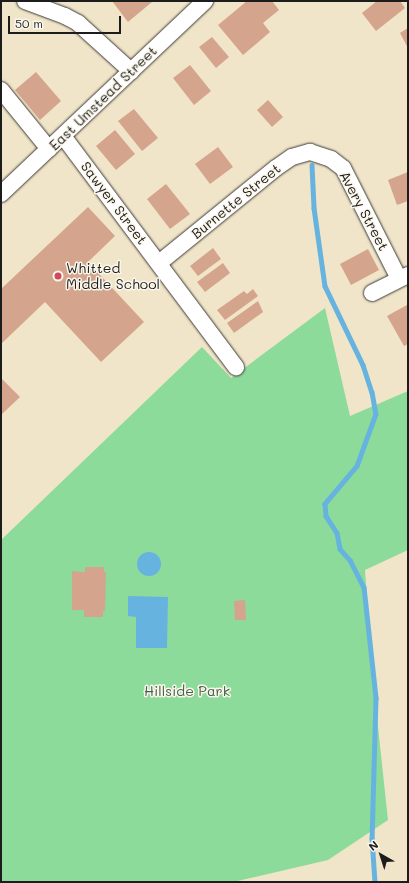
<!DOCTYPE html>
<html>
<head>
<meta charset="utf-8">
<style>
  body { margin:0 }
  #map { position:relative; width:409px; height:883px; overflow:hidden; background:#f0e5c9; font-family:Mali,sans-serif }
  div>[style] { position:absolute }
  .green>* { inset:0; background:#8cdb9a }
  .water>* { inset:0; background:#67b3e0 }
  .round { border-radius:50% }
  .stream>* { height:4.5px; margin:-2.25px; padding:0 2.25px; transform-origin:2.25px; border-radius:2.25px; background:#67b3e0 }
  .building>* { inset:0; background:#d5a48c }
  .roads { filter:drop-shadow(0 0 1px #3c3a36) drop-shadow(0 0 1px #3c3a36) }
  .minor>* { height:16px; margin:-8px; padding:0 8px; transform-origin:8px; border-radius:8px; background:#fff }
  .dots>* { width:11px; height:11px; translate:-50% -50%; box-sizing:border-box; border:2px solid #fbf7ec; border-radius:50% }
  span { translate:-50% -50%; white-space:nowrap; text-align:center; line-height:1.15; -webkit-text-stroke:3px #fbf7ec; paint-order:stroke }
  .street-label { font-size:14px; color:#1c1c1c }
  .poi-label { font-size:14px; color:#1c1c1c }
  .left { translate:0 -50%; text-align:left }
  .park-label { font-size:14px; color:#435f48 }
  .frame { position:absolute; inset:0; border:2px solid #1c1c1c; pointer-events:none }
  .north { position:absolute; left:361px; top:835px; width:40px; height:40px; -webkit-text-stroke:3px #fbf7ec; paint-order:stroke; rotate:321deg; font-size:11px; font-weight:700; line-height:16px; text-align:center; color:#1c1c1c }
  .north::after { content:''; display:block; margin:auto; width:14px; height:18px; background:#1c1c1c; clip-path:polygon(50% 0,100% 100%,50% 72%,0 100%) }
  .scale { position:absolute; left:8px; top:16px; width:113px; height:18px; box-sizing:border-box; border:2px solid #1c1c1c; border-top:0; padding-left:5px; font-size:12px; line-height:14px; white-space:nowrap; color:#1c1c1c; -webkit-text-stroke:3px #fbf7ec; paint-order:stroke }
</style>
</head>
<body>
<div id="map">
  <div class="green">
    <i style="clip-path:polygon(325px 308px,350px 416px,408px 391px,408px 550px,365px 570px,372px 671px,388px 820px,328px 860px,233px 882px,1px 882px,1px 540px,202px 347px,231px 378px)"></i>
  </div>
  <div class="water">
    <i class="round" style="left:137px;top:552px;width:24px;height:24px"></i>
    <i style="clip-path:polygon(128px 596px,168px 597px,167px 648px,136px 648px,136px 617px,128px 616px)"></i>
  </div>
  <div class="stream">
    <i style="left:312px;top:165px;width:43px;rotate:87.3deg"></i>
    <i style="left:314px;top:208px;width:79px;rotate:82deg"></i>
    <i style="left:325px;top:286px;width:88px;rotate:64.3deg"></i>
    <i style="left:363px;top:365px;width:28px;rotate:72deg"></i>
    <i style="left:372px;top:392px;width:22px;rotate:80deg"></i>
    <i style="left:376px;top:414px;width:55px;rotate:110.1deg"></i>
    <i style="left:357px;top:466px;width:50px;rotate:130.1deg"></i>
    <i style="left:325px;top:504px;width:12px;rotate:85deg"></i>
    <i style="left:326px;top:516px;width:20px;rotate:57deg"></i>
    <i style="left:337px;top:533px;width:16px;rotate:79deg"></i>
    <i style="left:340px;top:549px;width:15px;rotate:48deg"></i>
    <i style="left:350px;top:560px;width:30px;rotate:63deg"></i>
    <i style="left:364px;top:587px;width:112px;rotate:83.8deg"></i>
    <i style="left:376px;top:698px;width:140px;rotate:91.6deg"></i>
    <i style="left:372px;top:838px;width:44px;rotate:86.1deg"></i>
  </div>
  <div class="building">
    <i style="clip-path:polygon(112px 1px,151px 1px,152px 2px,128px 22px)"></i>
    <i style="clip-path:polygon(247px 1px,272px 1px,279px 10px,263px 23px,270px 32px,243px 55px,218px 25px)"></i>
    <i style="clip-path:polygon(377px 1px,400px 1px,405px 8px,376px 31px,362px 13px)"></i>
    <i style="clip-path:polygon(408px 28px,408px 48px,400px 33px)"></i>
    <i style="clip-path:polygon(212px 37px,229px 57px,216px 68px,199px 47px)"></i>
    <i style="clip-path:polygon(190px 65px,211px 91px,194px 105px,173px 78px)"></i>
    <i style="clip-path:polygon(36px 72px,61px 101px,40px 120px,15px 90px)"></i>
    <i style="clip-path:polygon(268px 100px,283px 117px,272px 127px,257px 110px)"></i>
    <i style="clip-path:polygon(134px 109px,158px 138px,142px 151px,118px 121px)"></i>
    <i style="clip-path:polygon(115px 130px,135px 154px,116px 170px,96px 146px)"></i>
    <i style="clip-path:polygon(218px 147px,233px 167px,210px 184px,195px 164px)"></i>
    <i style="clip-path:polygon(408px 172px,408px 201px,397px 205px,388px 180px)"></i>
    <i style="clip-path:polygon(166px 184px,190px 214px,170px 229px,147px 199px)"></i>
    <i style="clip-path:polygon(88px 207px,115px 236px,88px 262px,144px 322px,101px 362px,45px 302px,1px 344px,1px 289px)"></i>
    <i style="clip-path:polygon(213px 248px,221px 259px,198px 276px,190px 266px)"></i>
    <i style="clip-path:polygon(368px 249px,379px 270px,351px 285px,340px 264px)"></i>
    <i style="clip-path:polygon(223px 263px,230px 273px,205px 292px,197px 282px)"></i>
    <i style="clip-path:polygon(253px 289px,258px 296px,225px 320px,217px 310px,244px 291px,247px 294px)"></i>
    <i style="clip-path:polygon(258px 301px,263px 312px,234px 333px,227px 323px)"></i>
    <i style="clip-path:polygon(407px 305px,408px 344px,404px 346px,387px 316px)"></i>
    <i style="clip-path:polygon(1px 378px,20px 397px,1px 415px)"></i>
    <i style="clip-path:polygon(85px 567px,104px 567px,104px 572px,106px 572px,105px 611px,103px 611px,103px 617px,84px 617px,84px 610px,72px 610px,72px 571px,85px 572px)"></i>
    <i style="clip-path:polygon(245px 600px,246px 620px,235px 620px,234px 601px)"></i>
  </div>
  <div class="roads">
    <div class="minor">
      <i style="left:25px;top:1px;width:43px;rotate:20.6deg"></i>
      <i style="left:65px;top:16px;width:15px;rotate:28deg"></i>
      <i style="left:78px;top:23px;width:72px;rotate:42.2deg"></i>
      <i style="left:1px;top:90px;width:76px;rotate:50.9deg"></i>
      <i style="left:63px;top:136px;width:289px;rotate:53.2deg"></i>
      <i style="left:1px;top:194px;width:281px;rotate:-43.4deg"></i>
      <i style="left:159px;top:263px;width:151px;rotate:-39.1deg"></i>
      <i style="left:276px;top:168px;width:19px;rotate:-35deg"></i>
      <i style="left:292px;top:157px;width:19px;rotate:-16deg"></i>
      <i style="left:310px;top:152px;width:22px;rotate:18deg"></i>
      <i style="left:331px;top:159px;width:15px;rotate:37deg"></i>
      <i style="left:343px;top:168px;width:124px;rotate:63.2deg"></i>
      <i style="left:372px;top:293px;width:40px;rotate:-26.6deg"></i>
    </div>
  </div>
  <div class="dots">
    <i style="left:58px;top:276px;background:#d1495b"></i>
  </div>
  <div class="street-label">
    <span style="left:103px;top:98px;rotate:-44deg">East Umstead Street</span>
    <span style="left:236px;top:201px;rotate:-39deg">Burnette Street</span>
    <span style="left:114px;top:203px;rotate:53deg">Sawyer Street</span>
    <span style="left:364px;top:211px;rotate:62deg">Avery Street</span>
  </div>
  <div class="poi-label">
    <span class="left" style="left:66px;top:276px">Whitted<br>Middle School</span>
  </div>
  <div class="park-label">
    <span style="left:187px;top:691px">Hillside Park</span>
  </div>
  <div class="frame"></div>
  <div class="north">N</div>
  <div class="scale">50 m</div>
</div>
</body>
</html>
